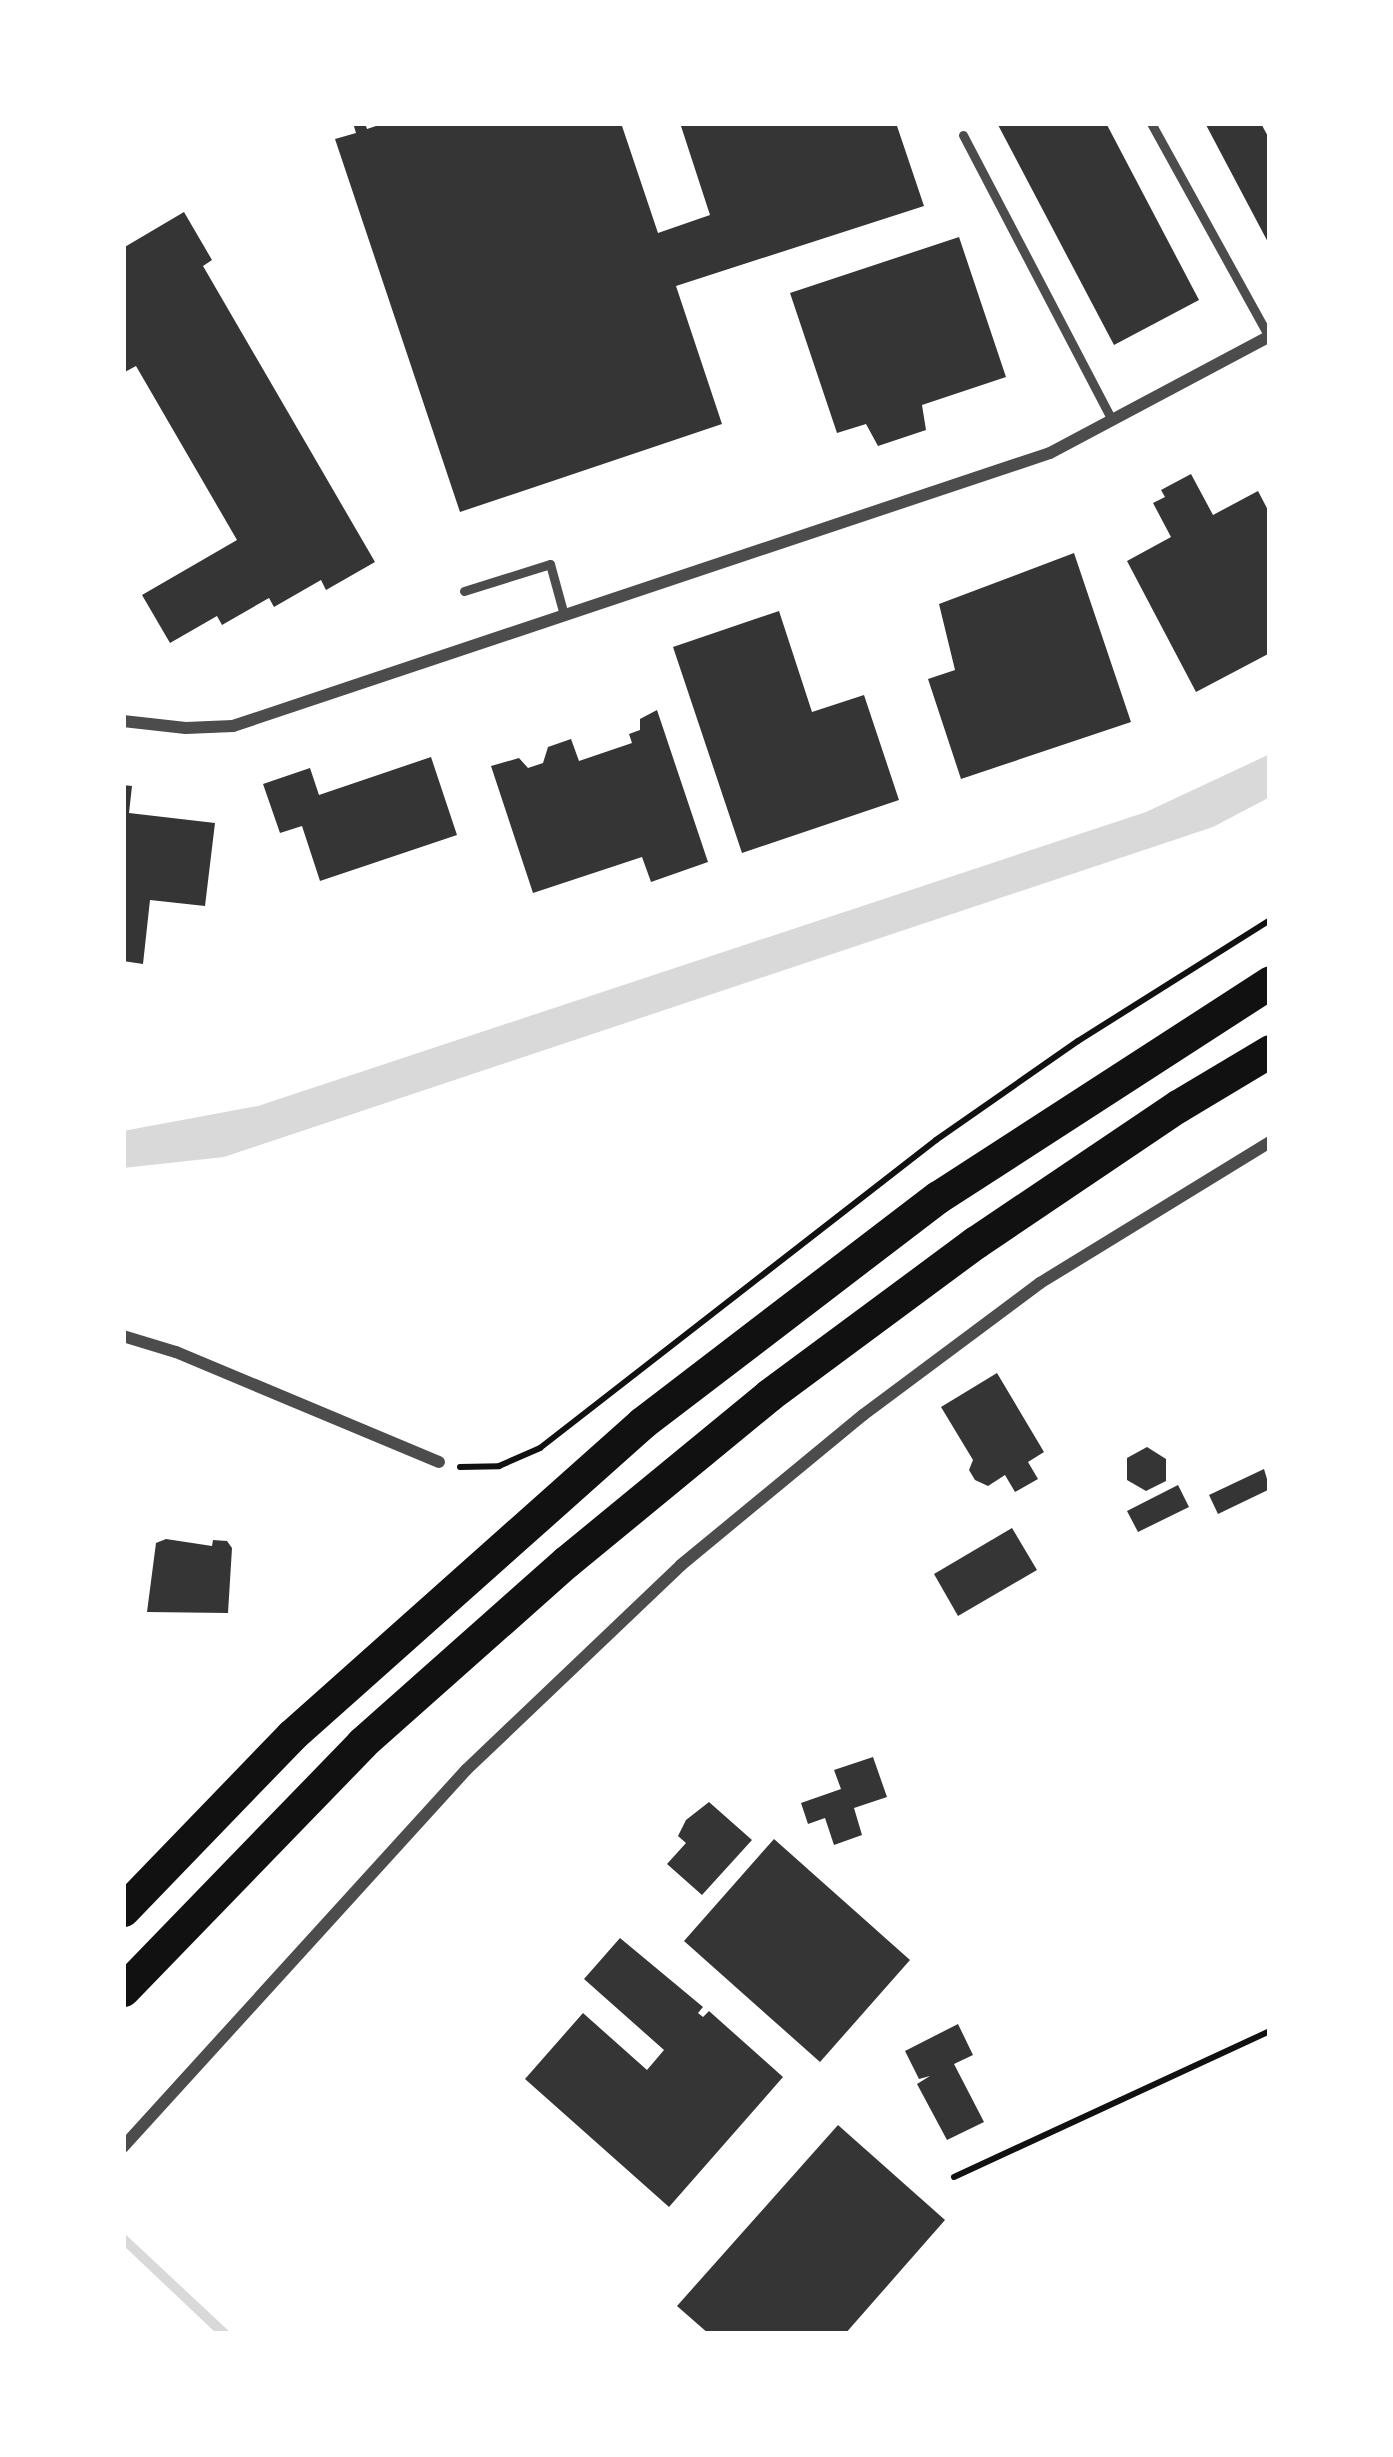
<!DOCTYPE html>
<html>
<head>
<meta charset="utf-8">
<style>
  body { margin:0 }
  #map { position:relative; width:1393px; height:2457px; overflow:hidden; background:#fff; font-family:Roboto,sans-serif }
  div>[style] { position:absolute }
  .water>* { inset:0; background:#d9d9d9 }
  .building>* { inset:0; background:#353535 }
  .path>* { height:6px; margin:-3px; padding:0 3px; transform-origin:3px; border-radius:3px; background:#111 }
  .service>* { height:9px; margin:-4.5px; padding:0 4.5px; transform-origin:4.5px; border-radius:4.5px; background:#4c4c4c }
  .minor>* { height:12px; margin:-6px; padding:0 6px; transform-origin:6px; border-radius:6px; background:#4c4c4c }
  .trunk>* { height:33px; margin:-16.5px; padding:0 16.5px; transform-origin:16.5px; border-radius:16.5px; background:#111 }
  span { translate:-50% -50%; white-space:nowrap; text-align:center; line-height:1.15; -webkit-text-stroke:9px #fff; paint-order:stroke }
  .frame { position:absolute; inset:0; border:126px solid #fff; pointer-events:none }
</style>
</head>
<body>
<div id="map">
  <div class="water">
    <i style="clip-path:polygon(1270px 754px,1270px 797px,1213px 827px,224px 1157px,123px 1168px,123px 1131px,258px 1106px,1146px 812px)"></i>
    <i style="clip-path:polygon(123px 2231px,123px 2232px,232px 2334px,217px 2334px,123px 2245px)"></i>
  </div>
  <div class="building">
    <i style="clip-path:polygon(353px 123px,365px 123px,367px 129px,385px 123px,621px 123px,658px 233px,710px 215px,680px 123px,896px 123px,924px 206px,676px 286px,722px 424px,460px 512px,335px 139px,356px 133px)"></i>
    <i style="clip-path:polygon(997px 123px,1106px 123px,1199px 300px,1114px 345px)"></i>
    <i style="clip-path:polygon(1205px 123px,1261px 123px,1264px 129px,1270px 140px,1270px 246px)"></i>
    <i style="clip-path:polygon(184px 212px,212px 260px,203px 266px,375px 562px,326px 590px,321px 580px,274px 607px,269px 598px,222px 625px,217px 616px,170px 643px,142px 595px,237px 540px,136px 366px,123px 373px,123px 248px)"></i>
    <i style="clip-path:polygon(959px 237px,1006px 377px,922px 405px,926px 430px,878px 446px,866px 424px,837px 433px,790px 293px)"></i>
    <i style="clip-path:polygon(1191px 474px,1213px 515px,1258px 491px,1270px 514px,1270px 653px,1196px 692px,1127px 561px,1171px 537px,1153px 503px,1165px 497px,1161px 490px)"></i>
    <i style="clip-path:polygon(1074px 553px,1131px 722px,961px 779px,928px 679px,955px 670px,939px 604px)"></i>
    <i style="clip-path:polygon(779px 611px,812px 712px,864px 695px,899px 800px,742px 853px,673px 647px)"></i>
    <i style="clip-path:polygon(657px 710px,708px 862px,651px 882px,642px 857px,533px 893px,491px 766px,519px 758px,528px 768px,543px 763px,548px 747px,571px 739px,579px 761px,632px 743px,629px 734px,640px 730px,640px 719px)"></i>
    <i style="clip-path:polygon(431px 757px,457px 835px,320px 881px,302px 826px,280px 833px,263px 784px,310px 768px,319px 795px)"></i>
    <i style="clip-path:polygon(123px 785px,132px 786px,129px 813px,215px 823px,205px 906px,150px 900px,143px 964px,123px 961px)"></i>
    <i style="clip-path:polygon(997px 1373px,1044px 1452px,1028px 1462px,1038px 1479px,1015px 1492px,1005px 1475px,988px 1486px,975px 1480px,969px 1470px,973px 1460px,941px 1407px)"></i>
    <i style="clip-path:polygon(1147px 1447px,1166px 1459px,1166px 1481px,1146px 1491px,1127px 1480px,1127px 1458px)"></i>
    <i style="clip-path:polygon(1264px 1469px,1270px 1489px,1218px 1514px,1209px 1495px)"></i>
    <i style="clip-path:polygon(1178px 1485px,1189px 1507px,1138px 1532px,1127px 1511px)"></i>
    <i style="clip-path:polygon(1012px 1528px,1037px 1570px,958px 1616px,934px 1574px)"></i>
    <i style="clip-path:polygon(166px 1539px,212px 1546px,213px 1540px,227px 1541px,232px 1548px,228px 1613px,147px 1612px,156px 1543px)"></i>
    <i style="clip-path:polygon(873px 1757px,887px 1797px,854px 1808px,862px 1835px,834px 1845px,825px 1818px,808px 1824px,801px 1803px,841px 1789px,834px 1770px)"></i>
    <i style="clip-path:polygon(709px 1802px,752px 1840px,702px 1895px,667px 1864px,686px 1843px,678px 1836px,686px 1820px)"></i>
    <i style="clip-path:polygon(774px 1839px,910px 1960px,820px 2062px,684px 1941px)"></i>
    <i style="clip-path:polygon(620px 1938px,703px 2007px,698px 2013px,703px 2017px,709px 2011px,783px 2077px,669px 2207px,525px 2079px,583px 2013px,647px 2070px,664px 2050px,584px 1979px)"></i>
    <i style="clip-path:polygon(958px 2024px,973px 2055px,954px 2064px,984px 2122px,947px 2140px,917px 2084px,930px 2076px,919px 2079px,905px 2051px)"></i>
    <i style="clip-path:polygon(838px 2125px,945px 2220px,845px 2334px,709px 2334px,677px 2306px)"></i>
  </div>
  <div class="path">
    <i style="left:460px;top:1467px;width:39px;rotate:-1deg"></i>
    <i style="left:499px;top:1466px;width:45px;rotate:-23.7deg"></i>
    <i style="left:540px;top:1448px;width:502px;rotate:-37.87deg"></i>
    <i style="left:936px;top:1140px;width:173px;rotate:-34.9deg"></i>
    <i style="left:1078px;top:1041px;width:227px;rotate:-32.2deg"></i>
    <i style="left:954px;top:2177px;width:348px;rotate:-24.8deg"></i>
  </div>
  <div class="service">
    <i style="left:1151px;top:123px;width:244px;rotate:61.1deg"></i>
    <i style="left:963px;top:135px;width:322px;rotate:62.4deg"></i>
    <i style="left:464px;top:591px;width:90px;rotate:-17.4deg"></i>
    <i style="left:550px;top:564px;width:53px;rotate:74.6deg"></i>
  </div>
  <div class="minor">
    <i style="left:123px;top:721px;width:63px;rotate:6.3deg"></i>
    <i style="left:186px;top:728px;width:47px;rotate:-2.4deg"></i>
    <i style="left:233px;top:726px;width:861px;rotate:-18.48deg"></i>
    <i style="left:1050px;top:453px;width:249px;rotate:-28deg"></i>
    <i style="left:123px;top:1336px;width:55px;rotate:16.8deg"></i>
    <i style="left:176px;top:1352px;width:285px;rotate:22.7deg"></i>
    <i style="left:123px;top:2147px;width:510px;rotate:-47.7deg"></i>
    <i style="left:466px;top:1770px;width:297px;rotate:-43.6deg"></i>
    <i style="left:681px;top:1565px;width:236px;rotate:-39.5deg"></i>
    <i style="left:863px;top:1415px;width:221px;rotate:-36.7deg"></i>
    <i style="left:1040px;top:1283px;width:270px;rotate:-31.5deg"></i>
  </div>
  <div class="trunk">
    <i style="left:123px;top:1910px;width:243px;rotate:-46deg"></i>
    <i style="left:292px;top:1735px;width:469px;rotate:-41.7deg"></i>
    <i style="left:642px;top:1423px;width:372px;rotate:-37.4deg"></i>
    <i style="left:938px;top:1197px;width:396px;rotate:-32.9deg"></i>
    <i style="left:123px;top:1990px;width:344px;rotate:-45.9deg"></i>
    <i style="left:362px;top:1743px;width:273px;rotate:-41.6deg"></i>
    <i style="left:566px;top:1562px;width:263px;rotate:-39.4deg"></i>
    <i style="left:769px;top:1395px;width:257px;rotate:-36.5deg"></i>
    <i style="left:976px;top:1242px;width:244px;rotate:-34deg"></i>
    <i style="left:1178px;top:1106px;width:107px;rotate:-30.9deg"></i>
  </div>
  <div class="frame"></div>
</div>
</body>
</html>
